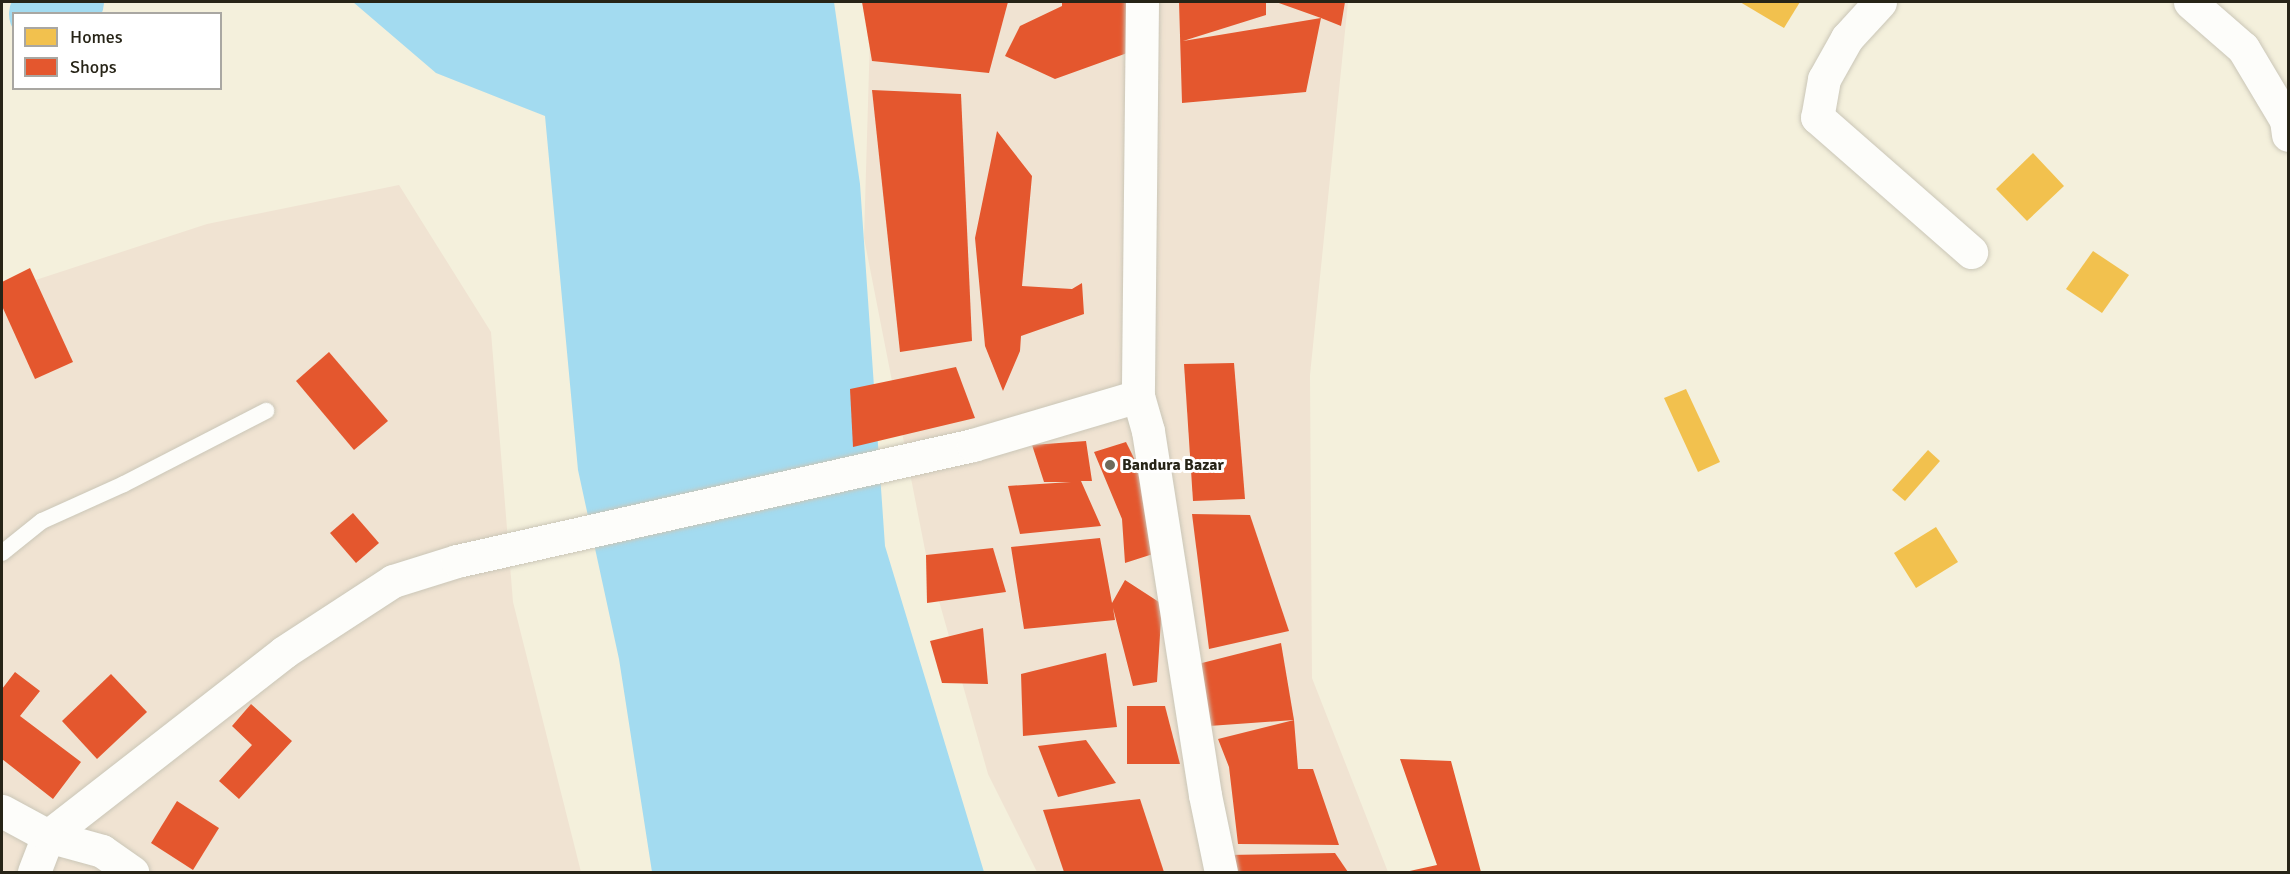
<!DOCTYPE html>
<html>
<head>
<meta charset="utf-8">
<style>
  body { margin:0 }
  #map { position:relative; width:2290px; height:874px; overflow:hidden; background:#f4f0dc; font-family:Signika,sans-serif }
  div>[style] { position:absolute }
  .commercial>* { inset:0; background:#f0e3d2 }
  .water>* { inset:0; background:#a3dbf0 }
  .homes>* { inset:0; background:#f2c14e }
  .shops>* { inset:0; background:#e4572e }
  .river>* { height:60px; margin:-30px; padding:0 30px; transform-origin:30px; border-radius:30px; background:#a3dbf0 }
  .roads { filter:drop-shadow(0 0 2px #cac6b7) drop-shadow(0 0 2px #cac6b7) }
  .service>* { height:16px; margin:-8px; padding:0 8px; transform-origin:8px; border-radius:8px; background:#fdfdfa }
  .minor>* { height:33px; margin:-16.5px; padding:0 16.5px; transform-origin:16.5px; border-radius:16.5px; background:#fdfdfa }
  .tertiary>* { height:33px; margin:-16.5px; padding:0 16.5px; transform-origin:16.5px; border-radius:16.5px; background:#fdfdfa }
  .dots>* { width:16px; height:16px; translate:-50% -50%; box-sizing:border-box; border:3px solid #fff; border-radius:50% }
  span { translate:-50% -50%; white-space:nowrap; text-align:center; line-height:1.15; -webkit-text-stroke:6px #fff; paint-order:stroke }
  .poi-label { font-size:16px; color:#272417; font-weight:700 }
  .left { translate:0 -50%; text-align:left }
  .frame { position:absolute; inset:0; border:3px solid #272417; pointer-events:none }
  .legend { position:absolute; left:12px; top:12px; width:210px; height:78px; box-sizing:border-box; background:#fff; border:2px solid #a9a7a2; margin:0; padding:8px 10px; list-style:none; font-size:18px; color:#272417 }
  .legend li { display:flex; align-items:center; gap:12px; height:30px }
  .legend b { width:30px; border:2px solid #a9a7a2 }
</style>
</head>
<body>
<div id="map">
  <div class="commercial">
    <i style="clip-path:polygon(871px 2px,1348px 2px,1310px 375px,1312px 678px,1388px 872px,1037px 872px,988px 774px,926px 555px,864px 238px)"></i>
    <i style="clip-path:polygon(399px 185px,491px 332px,513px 602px,581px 872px,2px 872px,2px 291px,207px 224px)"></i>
  </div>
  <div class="water">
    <i style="clip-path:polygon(353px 2px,834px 2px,860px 184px,885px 546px,984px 872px,652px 872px,619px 659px,578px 470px,545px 116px,436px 73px)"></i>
  </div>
  <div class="homes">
    <i style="clip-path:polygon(1740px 2px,1800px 2px,1784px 28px)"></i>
    <i style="clip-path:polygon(2033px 153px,2064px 186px,2027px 221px,1996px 189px)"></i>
    <i style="clip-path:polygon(2093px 251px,2129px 275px,2102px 313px,2066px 289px)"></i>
    <i style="clip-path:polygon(1686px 389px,1720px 462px,1698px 472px,1664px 398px)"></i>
    <i style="clip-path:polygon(1928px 450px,1940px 461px,1905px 501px,1892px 490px)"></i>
    <i style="clip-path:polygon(1936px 527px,1958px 562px,1916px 588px,1894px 553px)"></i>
  </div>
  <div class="shops">
    <i style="clip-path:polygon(862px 2px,1008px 2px,989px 73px,872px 61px)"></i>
    <i style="clip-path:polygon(1062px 2px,1129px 2px,1130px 52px,1055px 79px,1005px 56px,1020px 26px,1062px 6px)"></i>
    <i style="clip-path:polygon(1179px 2px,1266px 2px,1266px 15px,1183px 41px,1321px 18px,1276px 2px,1345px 2px,1341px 26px,1321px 18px,1306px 92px,1182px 103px)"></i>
    <i style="clip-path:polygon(872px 90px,961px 94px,972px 341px,900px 352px)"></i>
    <i style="clip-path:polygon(997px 131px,1032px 176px,1022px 286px,1072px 289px,1082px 283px,1084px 314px,1021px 336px,1020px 351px,1003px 391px,985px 346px,975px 238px)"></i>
    <i style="clip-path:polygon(30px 268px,73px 362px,35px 379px,2px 306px,2px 282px)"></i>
    <i style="clip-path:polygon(329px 352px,388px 421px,354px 450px,296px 381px)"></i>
    <i style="clip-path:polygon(1234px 363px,1245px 499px,1193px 501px,1184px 364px)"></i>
    <i style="clip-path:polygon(956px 367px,975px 418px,853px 447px,850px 389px)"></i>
    <i style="clip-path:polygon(1086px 441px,1092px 481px,1081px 481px,1101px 526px,1020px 534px,1008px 486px,1071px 482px,1044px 482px,1032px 445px)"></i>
    <i style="clip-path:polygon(1126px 442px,1145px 480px,1153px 554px,1125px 563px,1122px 519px,1094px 452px)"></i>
    <i style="clip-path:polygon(353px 513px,379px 543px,356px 563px,330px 533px)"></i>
    <i style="clip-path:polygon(1192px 514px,1250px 515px,1289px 631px,1209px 649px)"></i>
    <i style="clip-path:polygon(1100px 538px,1112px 603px,1125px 580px,1162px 604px,1157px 682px,1133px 686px,1113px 608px,1115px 620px,1024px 629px,1011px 547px)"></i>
    <i style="clip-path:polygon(993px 548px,1006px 592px,927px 603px,926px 555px)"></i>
    <i style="clip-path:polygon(983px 628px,988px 684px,942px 683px,930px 641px)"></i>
    <i style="clip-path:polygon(1281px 643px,1294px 720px,1209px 726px,1198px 664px)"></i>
    <i style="clip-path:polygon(1106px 653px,1117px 727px,1023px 736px,1021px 674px)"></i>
    <i style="clip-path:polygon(15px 672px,40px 691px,20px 716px,81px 762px,53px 799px,2px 759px,2px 689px)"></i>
    <i style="clip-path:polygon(111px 674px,147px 712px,97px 759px,62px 721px)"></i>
    <i style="clip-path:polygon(251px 704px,292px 741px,239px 799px,219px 781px,252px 745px,232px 726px)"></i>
    <i style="clip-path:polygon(1127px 706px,1165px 706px,1180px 764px,1127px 764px)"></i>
    <i style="clip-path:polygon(1294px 720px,1298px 769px,1313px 769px,1339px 845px,1238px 844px,1229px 767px,1218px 739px)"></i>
    <i style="clip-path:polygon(1086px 740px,1116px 783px,1058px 797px,1038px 746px)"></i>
    <i style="clip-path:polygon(1400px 759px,1451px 761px,1481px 872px,1405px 872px,1437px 865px)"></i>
    <i style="clip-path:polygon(1140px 799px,1164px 872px,1064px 872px,1043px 810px)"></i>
    <i style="clip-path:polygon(177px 801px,219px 828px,193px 870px,151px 843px)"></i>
    <i style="clip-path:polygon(1335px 853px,1348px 872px,1233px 872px,1227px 855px)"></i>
  </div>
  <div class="river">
    <i style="left:39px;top:14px;width:37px;rotate:-19deg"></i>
  </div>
  <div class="roads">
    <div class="service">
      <i style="left:2px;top:553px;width:51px;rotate:-38.7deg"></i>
      <i style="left:42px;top:521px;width:90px;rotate:-24.3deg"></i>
      <i style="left:124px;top:484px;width:160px;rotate:-27.2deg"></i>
    </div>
    <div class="minor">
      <i style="left:1880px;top:2px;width:49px;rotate:132.5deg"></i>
      <i style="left:1847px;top:38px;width:47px;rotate:119.3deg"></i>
      <i style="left:1824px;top:79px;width:39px;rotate:100deg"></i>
      <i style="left:1817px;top:117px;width:205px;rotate:41.2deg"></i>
      <i style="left:2190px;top:2px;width:70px;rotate:41deg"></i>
      <i style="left:2243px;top:48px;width:84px;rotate:59.2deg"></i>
      <i style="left:2286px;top:120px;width:15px;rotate:82deg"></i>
      <i style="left:2px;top:811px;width:52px;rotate:28.5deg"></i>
      <i style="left:48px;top:836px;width:56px;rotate:15.5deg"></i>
      <i style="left:102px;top:851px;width:37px;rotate:35deg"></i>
      <i style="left:34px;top:872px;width:39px;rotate:-69deg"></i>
      <i style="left:48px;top:836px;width:299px;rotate:-37.9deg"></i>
      <i style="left:284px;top:652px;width:130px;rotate:-33.1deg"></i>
      <i style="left:393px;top:581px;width:67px;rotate:-17.4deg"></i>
      <i style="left:457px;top:561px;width:529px;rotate:-12.67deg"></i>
      <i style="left:973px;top:445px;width:172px;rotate:-16.5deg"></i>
    </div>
    <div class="tertiary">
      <i style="left:1142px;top:2px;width:394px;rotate:90.6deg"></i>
      <i style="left:1138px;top:396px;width:36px;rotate:74deg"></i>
      <i style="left:1148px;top:431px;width:368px;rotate:81.1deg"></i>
      <i style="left:1205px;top:795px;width:79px;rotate:78.3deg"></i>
    </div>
  </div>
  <div class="dots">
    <i style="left:1110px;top:465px;background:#6f6b5c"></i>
  </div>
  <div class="poi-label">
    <span class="left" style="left:1122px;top:465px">Bandura Bazar</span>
  </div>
  <div class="frame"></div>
  <ul class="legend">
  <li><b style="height:16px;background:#f2c14e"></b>Homes</li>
  <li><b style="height:16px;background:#e4572e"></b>Shops</li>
  </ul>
</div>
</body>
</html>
